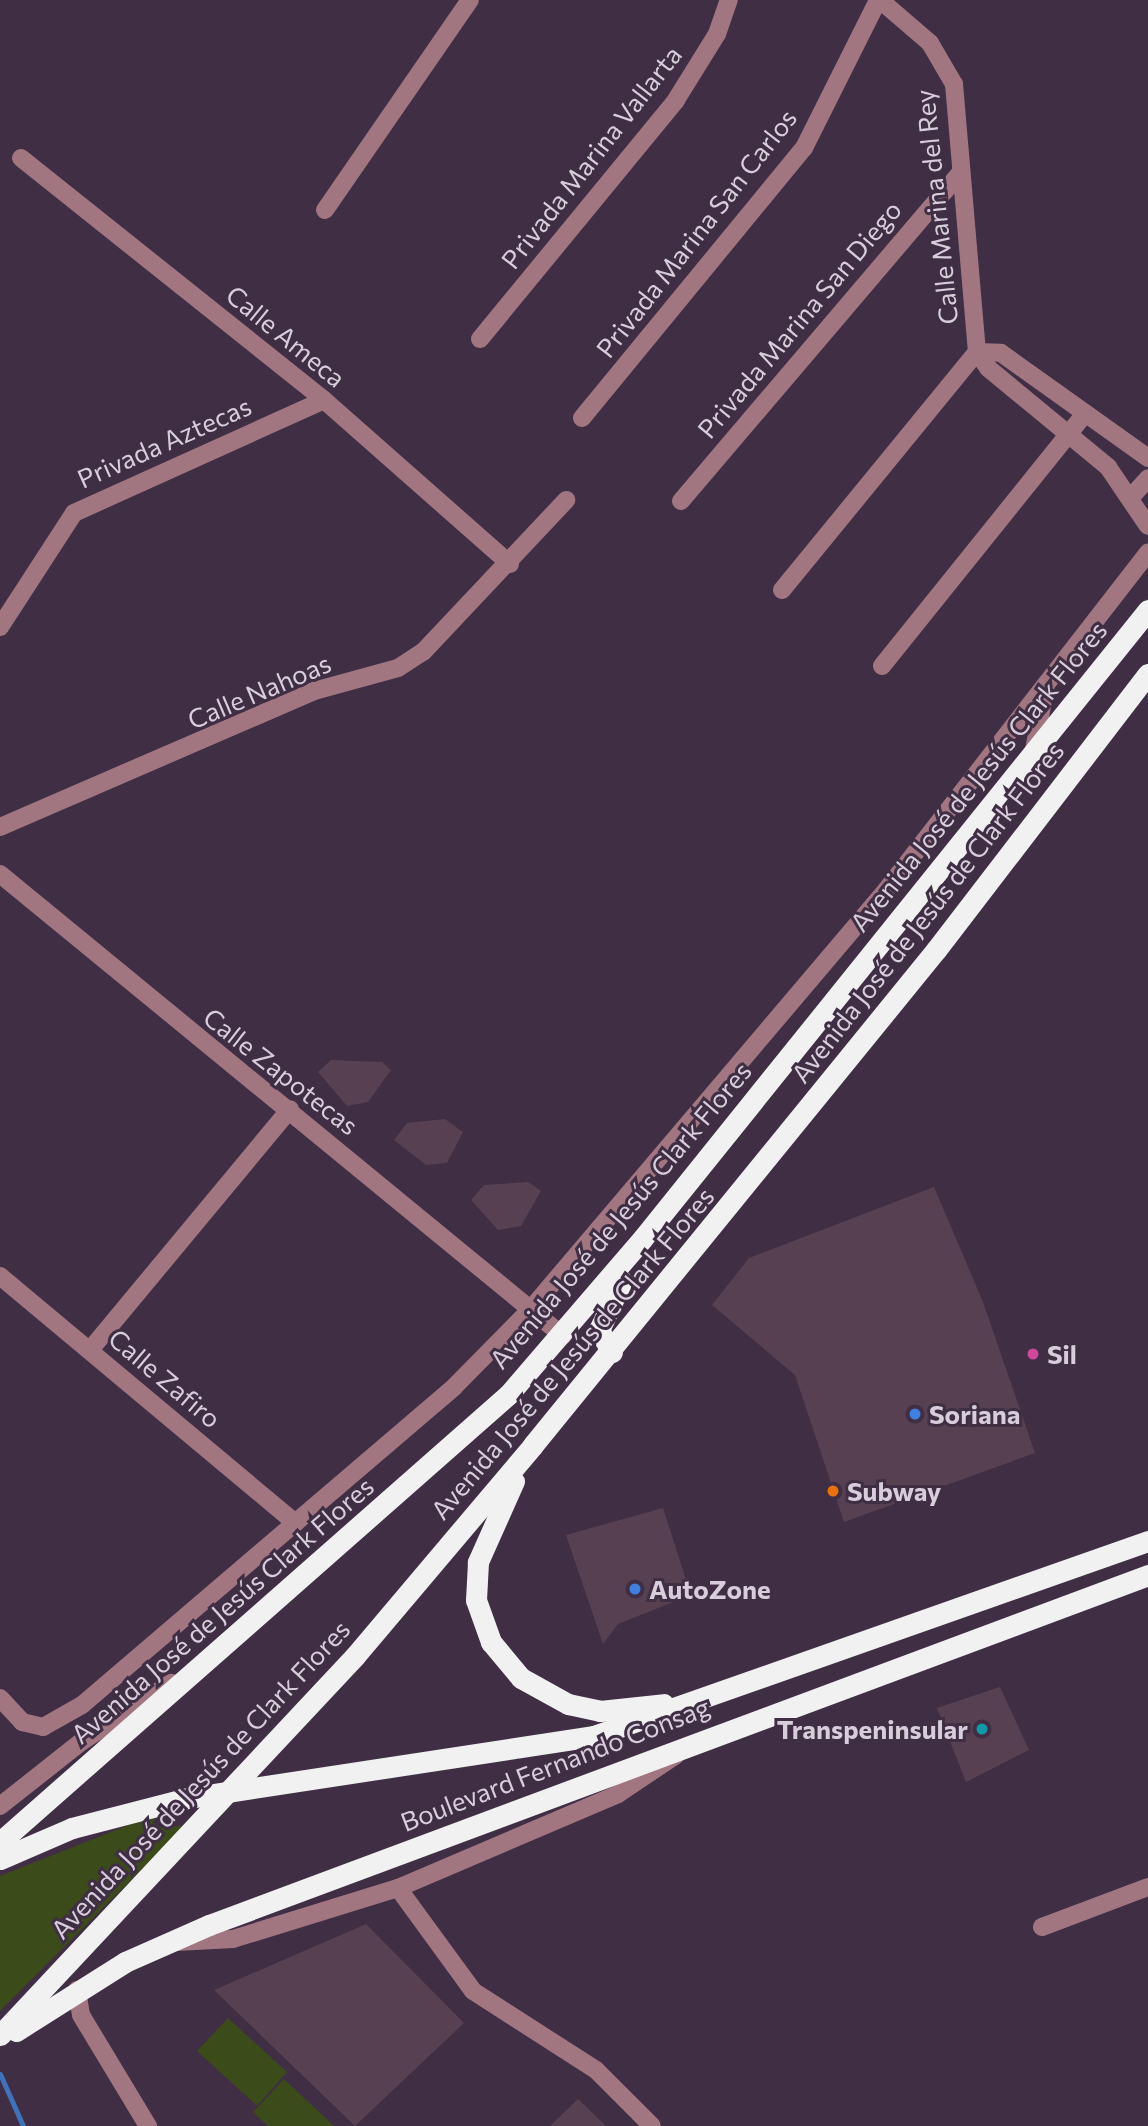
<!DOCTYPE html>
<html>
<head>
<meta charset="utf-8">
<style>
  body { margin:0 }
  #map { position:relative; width:1148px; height:2126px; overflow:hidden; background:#3f2e44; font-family:Commissioner,sans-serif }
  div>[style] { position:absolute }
  .green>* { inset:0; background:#3c4b1a }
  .stream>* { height:5px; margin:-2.5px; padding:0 2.5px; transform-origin:2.5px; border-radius:2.5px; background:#3e72ba }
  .building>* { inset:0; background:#584053 }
  .minor>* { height:18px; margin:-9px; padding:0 9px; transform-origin:9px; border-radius:9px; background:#a27681 }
  .highway>* { height:21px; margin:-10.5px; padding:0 10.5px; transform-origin:10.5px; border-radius:10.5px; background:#f1f1f1 }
  .dots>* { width:19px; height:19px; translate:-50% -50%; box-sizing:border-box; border:4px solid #3f2e44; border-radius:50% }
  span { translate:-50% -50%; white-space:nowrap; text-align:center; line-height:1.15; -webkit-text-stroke:6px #3f2e44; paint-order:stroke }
  .street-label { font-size:26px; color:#d7cddb }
  .poi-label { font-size:26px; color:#d7cddb; font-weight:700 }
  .left { translate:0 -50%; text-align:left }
  .right { translate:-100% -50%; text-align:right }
</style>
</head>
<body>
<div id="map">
  <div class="green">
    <i style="clip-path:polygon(164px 1811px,152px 1822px,162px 1828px,186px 1825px,0 2011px,0 1876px)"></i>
    <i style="clip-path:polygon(228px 2018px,287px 2072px,257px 2106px,197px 2051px)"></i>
    <i style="clip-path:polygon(284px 2079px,334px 2126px,268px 2126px,253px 2112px)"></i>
  </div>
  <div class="stream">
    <i style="left:0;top:2074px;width:57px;rotate:66.1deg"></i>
  </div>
  <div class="building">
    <i style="clip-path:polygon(331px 1060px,382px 1062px,391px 1070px,368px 1102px,347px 1106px,318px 1072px)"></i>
    <i style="clip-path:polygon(445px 1119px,463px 1132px,447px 1163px,426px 1165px,394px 1140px,407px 1123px)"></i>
    <i style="clip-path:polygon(528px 1182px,541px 1191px,521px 1226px,498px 1230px,471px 1200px,484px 1185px)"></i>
    <i style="clip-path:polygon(934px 1187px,983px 1302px,1035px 1453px,844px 1522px,795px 1375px,712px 1305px,749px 1258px)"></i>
    <i style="clip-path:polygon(663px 1508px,691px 1595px,618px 1624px,603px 1644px,566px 1535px)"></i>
    <i style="clip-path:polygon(1000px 1687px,1029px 1750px,966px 1782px,937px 1708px)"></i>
    <i style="clip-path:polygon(366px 1924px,464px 2023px,355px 2126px,214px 1990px)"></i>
    <i style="clip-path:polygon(578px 2099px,606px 2126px,550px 2126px)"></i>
  </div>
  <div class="minor">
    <i style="left:880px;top:0;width:66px;rotate:40.7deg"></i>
    <i style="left:930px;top:43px;width:48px;rotate:59.7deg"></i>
    <i style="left:954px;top:84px;width:269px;rotate:85.1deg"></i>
    <i style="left:977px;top:352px;width:19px;rotate:55deg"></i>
    <i style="left:988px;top:368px;width:156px;rotate:39.5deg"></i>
    <i style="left:1108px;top:467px;width:71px;rotate:55.9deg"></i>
    <i style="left:21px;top:158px;width:388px;rotate:38.6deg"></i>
    <i style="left:324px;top:400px;width:248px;rotate:41.4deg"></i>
    <i style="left:325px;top:210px;width:255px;rotate:-55.4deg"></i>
    <i style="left:480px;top:339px;width:309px;rotate:-50.6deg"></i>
    <i style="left:676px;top:100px;width:78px;rotate:-58.2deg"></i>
    <i style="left:717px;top:34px;width:36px;rotate:-71deg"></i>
    <i style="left:977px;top:352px;width:24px;rotate:2deg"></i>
    <i style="left:1001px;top:353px;width:181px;rotate:35.5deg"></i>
    <i style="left:582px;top:418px;width:350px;rotate:-50.6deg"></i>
    <i style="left:804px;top:148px;width:165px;rotate:-63.4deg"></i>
    <i style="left:1132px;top:496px;width:24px;rotate:-48deg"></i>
    <i style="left:681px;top:501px;width:431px;rotate:-49.6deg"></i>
    <i style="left:782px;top:590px;width:308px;rotate:-50.7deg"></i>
    <i style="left:0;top:627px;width:136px;rotate:-57deg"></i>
    <i style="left:74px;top:513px;width:274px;rotate:-24.3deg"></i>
    <i style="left:882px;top:666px;width:322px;rotate:-51.2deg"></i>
    <i style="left:1034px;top:750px;width:67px;rotate:-79.7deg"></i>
    <i style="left:0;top:827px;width:342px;rotate:-23.4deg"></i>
    <i style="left:314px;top:691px;width:87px;rotate:-15.3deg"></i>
    <i style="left:398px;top:668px;width:30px;rotate:-33deg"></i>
    <i style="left:423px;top:652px;width:209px;rotate:-46.7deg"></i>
    <i style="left:0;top:874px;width:728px;rotate:39.37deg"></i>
    <i style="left:0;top:1276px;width:385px;rotate:39.9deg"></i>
    <i style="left:90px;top:1350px;width:313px;rotate:-50.3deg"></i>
    <i style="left:0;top:1698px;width:33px;rotate:47deg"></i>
    <i style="left:22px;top:1722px;width:22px;rotate:13deg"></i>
    <i style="left:43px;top:1727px;width:45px;rotate:-29.4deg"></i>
    <i style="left:82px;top:1705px;width:489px;rotate:-40.5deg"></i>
    <i style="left:454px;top:1387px;width:108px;rotate:-45.4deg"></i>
    <i style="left:530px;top:1310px;width:552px;rotate:-49.7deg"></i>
    <i style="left:887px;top:889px;width:426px;rotate:-52.2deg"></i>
    <i style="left:0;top:1806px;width:103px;rotate:-38.3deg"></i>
    <i style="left:81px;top:1742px;width:108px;rotate:-33.2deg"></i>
    <i style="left:398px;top:1888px;width:127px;rotate:53.9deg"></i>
    <i style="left:473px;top:1991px;width:146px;rotate:32.7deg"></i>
    <i style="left:596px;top:2070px;width:79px;rotate:45deg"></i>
    <i style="left:1042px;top:1927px;width:113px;rotate:-20.7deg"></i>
    <i style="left:176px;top:1942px;width:57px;rotate:-3deg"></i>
    <i style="left:233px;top:1939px;width:173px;rotate:-17.2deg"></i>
    <i style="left:398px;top:1888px;width:239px;rotate:-23.1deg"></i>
    <i style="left:618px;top:1794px;width:70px;rotate:-33.9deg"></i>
    <i style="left:77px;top:1990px;width:25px;rotate:81deg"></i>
    <i style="left:81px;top:2015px;width:130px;rotate:58.9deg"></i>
  </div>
  <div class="highway">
    <i style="left:612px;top:1352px;width:26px;rotate:-121deg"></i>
    <i style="left:599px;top:1330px;width:54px;rotate:-64.9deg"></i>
    <i style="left:514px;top:1481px;width:89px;rotate:114deg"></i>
    <i style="left:478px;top:1562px;width:38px;rotate:93deg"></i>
    <i style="left:476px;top:1600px;width:45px;rotate:70.3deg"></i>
    <i style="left:491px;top:1642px;width:47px;rotate:50.2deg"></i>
    <i style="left:521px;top:1678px;width:54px;rotate:29deg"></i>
    <i style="left:568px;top:1704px;width:33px;rotate:12deg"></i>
    <i style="left:600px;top:1711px;width:64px;rotate:-6.2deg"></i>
    <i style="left:0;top:1842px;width:677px;rotate:-41.35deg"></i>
    <i style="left:508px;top:1395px;width:207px;rotate:-49.3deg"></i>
    <i style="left:643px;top:1238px;width:806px;rotate:-51.2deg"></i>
    <i style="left:0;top:1859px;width:78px;rotate:-23.3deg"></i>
    <i style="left:72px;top:1828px;width:120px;rotate:-14.5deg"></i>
    <i style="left:188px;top:1798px;width:411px;rotate:-8.7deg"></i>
    <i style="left:594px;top:1736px;width:587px;rotate:-19.39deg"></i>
    <i style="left:16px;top:2031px;width:129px;rotate:-32.3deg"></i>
    <i style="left:125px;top:1962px;width:92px;rotate:-23.8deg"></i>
    <i style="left:209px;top:1925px;width:1002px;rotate:-20.44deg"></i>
    <i style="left:0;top:2035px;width:519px;rotate:-46.87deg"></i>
    <i style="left:355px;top:1656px;width:276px;rotate:-49.8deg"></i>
    <i style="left:533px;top:1445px;width:638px;rotate:-50.85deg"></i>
    <i style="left:936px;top:950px;width:348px;rotate:-52.5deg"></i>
  </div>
  <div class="dots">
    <i style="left:1033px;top:1354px;background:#d1479c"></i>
    <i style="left:915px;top:1414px;background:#3f7fe0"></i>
    <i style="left:833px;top:1491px;background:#e8710a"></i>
    <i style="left:635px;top:1589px;background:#3f7fe0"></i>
    <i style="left:982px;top:1729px;background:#0f9aa8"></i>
  </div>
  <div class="street-label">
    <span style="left:591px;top:157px;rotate:-52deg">Privada Marina Vallarta</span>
    <span style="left:936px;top:207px;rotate:-96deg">Calle Marina del Rey</span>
    <span style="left:696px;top:233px;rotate:-52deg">Privada Marina San Carlos</span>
    <span style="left:799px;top:319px;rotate:-50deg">Privada Marina San Diego</span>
    <span style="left:286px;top:336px;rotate:39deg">Calle Ameca</span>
    <span style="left:164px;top:442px;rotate:-24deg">Privada Aztecas</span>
    <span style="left:259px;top:691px;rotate:-23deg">Calle Nahoas</span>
    <span style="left:978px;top:776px;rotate:-51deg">Avenida José de Jesús Clark Flores</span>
    <span style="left:927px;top:912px;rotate:-52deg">Avenida José de Jesús de Clark Flores</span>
    <span style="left:281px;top:1071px;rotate:38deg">Calle Zapotecas</span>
    <span style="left:620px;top:1215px;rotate:-50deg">Avenida José de Jesús Clark Flores</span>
    <span style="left:572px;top:1353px;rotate:-50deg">Avenida José de Jesús de Clark Flores</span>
    <span style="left:165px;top:1378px;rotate:40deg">Calle Zafiro</span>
    <span style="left:222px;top:1610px;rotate:-41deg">Avenida José de Jesús Clark Flores</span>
    <span style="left:555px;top:1764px;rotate:-21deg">Boulevard Fernando Consag</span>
    <span style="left:200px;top:1779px;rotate:-47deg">Avenida José de Jesús de Clark Flores</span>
  </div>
  <div class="poi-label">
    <span class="left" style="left:1047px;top:1354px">Sil</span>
    <span class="left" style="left:929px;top:1414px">Soriana</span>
    <span class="left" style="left:847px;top:1491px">Subway</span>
    <span class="left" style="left:649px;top:1589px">AutoZone</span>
    <span class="right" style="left:968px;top:1729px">Transpeninsular</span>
  </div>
</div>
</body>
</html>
